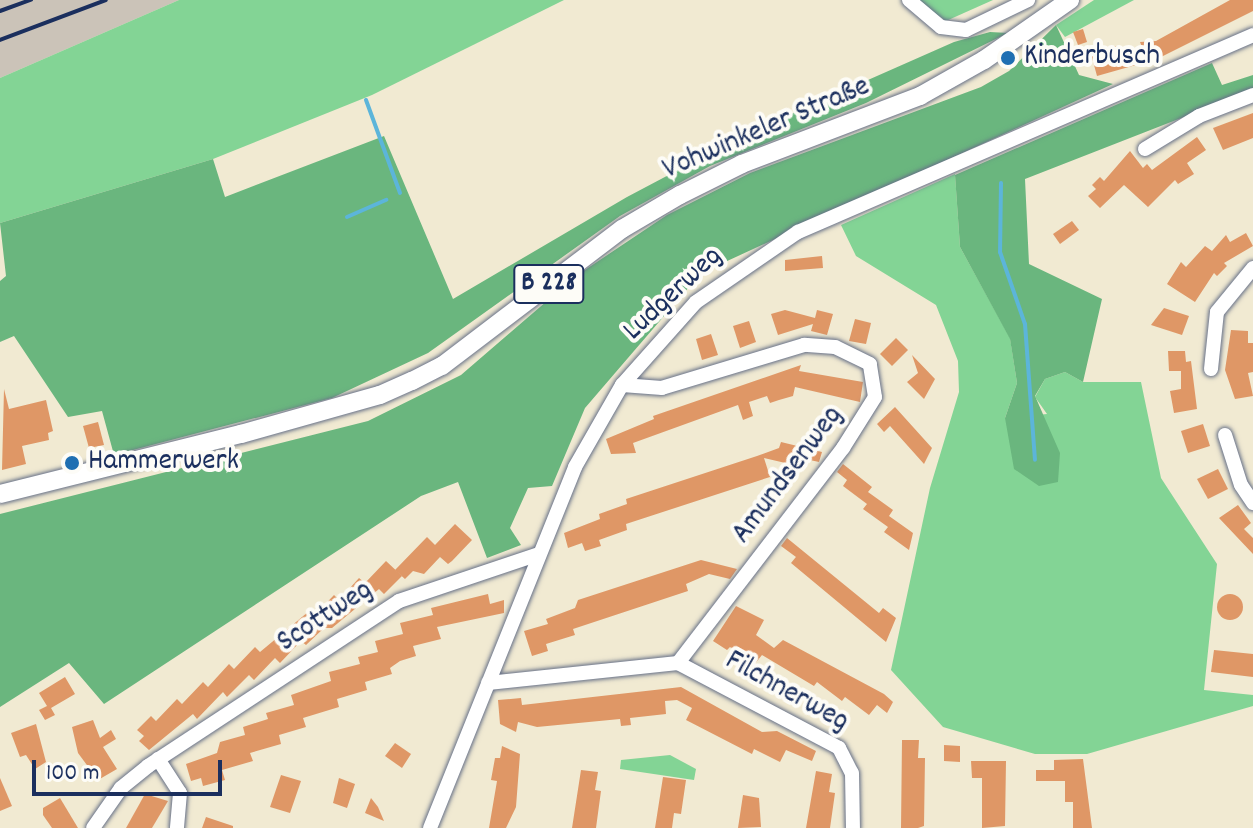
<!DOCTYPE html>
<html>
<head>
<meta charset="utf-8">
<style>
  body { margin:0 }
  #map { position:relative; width:1253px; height:828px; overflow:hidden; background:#f1ead2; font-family:Dekko,sans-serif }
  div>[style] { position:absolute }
  .industrial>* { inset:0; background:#cbc3b8 }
  .green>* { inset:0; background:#83d495 }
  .forest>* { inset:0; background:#6ab67e }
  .stream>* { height:4px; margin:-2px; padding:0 2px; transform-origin:2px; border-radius:2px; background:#5cb5da }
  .building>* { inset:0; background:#df9766 }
  .round { border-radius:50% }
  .roads { filter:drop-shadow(0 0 2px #667087) drop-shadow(0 0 2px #667087) }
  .minor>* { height:14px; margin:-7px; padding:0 7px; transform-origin:7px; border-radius:7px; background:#fff }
  .major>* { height:18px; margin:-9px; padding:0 9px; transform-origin:9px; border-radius:9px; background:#fff }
  .rail>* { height:4px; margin:-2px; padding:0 2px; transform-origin:2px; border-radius:2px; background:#1b2f5e }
  .dots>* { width:22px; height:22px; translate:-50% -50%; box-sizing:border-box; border:4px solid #fdfcf7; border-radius:50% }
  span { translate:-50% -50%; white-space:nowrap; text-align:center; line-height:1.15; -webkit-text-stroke:8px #fdfcf7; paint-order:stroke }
  .shield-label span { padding:2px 6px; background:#fdfcf7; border:2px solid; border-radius:6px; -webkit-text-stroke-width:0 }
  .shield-label { font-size:28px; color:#1b2f5e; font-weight:700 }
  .poi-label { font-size:30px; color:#1b2f5e }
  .left { translate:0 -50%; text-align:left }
  .street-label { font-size:30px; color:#1b2f5e }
  .scale { position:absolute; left:32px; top:760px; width:190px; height:36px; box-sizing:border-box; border:4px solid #1b2f5e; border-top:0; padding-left:10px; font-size:24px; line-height:28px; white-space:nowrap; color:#1b2f5e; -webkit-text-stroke:6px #fdfcf7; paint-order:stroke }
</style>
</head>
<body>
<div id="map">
  <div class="industrial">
    <i style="clip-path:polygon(0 0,179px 0,0 78px)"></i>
  </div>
  <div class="green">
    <i style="clip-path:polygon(179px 0,564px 0,372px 95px,213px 159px,0 223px,0 78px)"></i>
    <i style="clip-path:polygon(916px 0,993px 0,946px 21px)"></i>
    <i style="clip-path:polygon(1094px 0,1134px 0,1065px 37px,1056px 25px)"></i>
    <i style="clip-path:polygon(955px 174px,960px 247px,1010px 338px,1017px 383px,1005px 418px,1047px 414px,1035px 397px,1045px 379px,1065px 372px,1083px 382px,1141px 382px,1161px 478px,1217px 564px,1204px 690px,1253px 695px,1253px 706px,1087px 754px,1035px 754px,943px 727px,891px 670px,930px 488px,959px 392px,958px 361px,936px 305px,856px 256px,841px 225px)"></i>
    <i style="clip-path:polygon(670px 755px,696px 769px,694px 780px,620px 769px,621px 760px)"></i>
  </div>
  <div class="forest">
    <i style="clip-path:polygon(1056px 25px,1079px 75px,1113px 84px,701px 273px,585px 408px,552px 486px,528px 488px,510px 528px,521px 545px,487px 558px,458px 482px,421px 496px,104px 704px,69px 663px,0 707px,0 514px,368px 421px,461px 375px,576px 276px,667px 215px,750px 173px,981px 87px,1009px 71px)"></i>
    <i style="clip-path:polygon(990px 32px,1008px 33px,866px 103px,710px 166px,620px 216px,428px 353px,332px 398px,114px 455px,102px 411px,68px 417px,14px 336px,0 342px,0 281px,6px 276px,0 223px,213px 159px,225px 197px,384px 136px,453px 299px,627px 197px,750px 132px,954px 42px)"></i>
    <i style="clip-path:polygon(1212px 63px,1222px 85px,1253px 75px,1253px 90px,1025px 179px,1029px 264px,1102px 299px,1083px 382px,1065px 372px,1045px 379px,1035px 396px,1060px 453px,1058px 482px,1039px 486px,1014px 469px,1005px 418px,1017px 383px,1010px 339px,960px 247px,955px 175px)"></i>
  </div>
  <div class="stream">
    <i style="left:366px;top:100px;width:99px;rotate:69.9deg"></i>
    <i style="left:1001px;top:183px;width:69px;rotate:90.8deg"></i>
    <i style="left:1000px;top:252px;width:76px;rotate:70.9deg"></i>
    <i style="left:1025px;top:324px;width:136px;rotate:85.8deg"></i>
    <i style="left:347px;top:217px;width:43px;rotate:-23.6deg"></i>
  </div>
  <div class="building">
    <i style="clip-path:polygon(1230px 0,1253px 0,1253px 11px,1157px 59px,1097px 76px,1091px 54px,1117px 46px,1119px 53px,1142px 47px,1140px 42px,1156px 41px)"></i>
    <i style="clip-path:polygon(1083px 29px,1087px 42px,1078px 45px,1073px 32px)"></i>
    <i style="clip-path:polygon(1253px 113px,1253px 138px,1223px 150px,1213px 128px)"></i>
    <i style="clip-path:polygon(1197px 137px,1206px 150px,1187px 163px,1194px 174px,1178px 184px,1175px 180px,1148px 207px,1124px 185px,1100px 208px,1088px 196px,1096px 189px,1092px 185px,1100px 177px,1104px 181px,1130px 151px,1143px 168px,1147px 164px,1152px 170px)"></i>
    <i style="clip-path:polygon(1072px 221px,1079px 230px,1060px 244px,1053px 234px)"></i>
    <i style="clip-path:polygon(1246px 233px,1253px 246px,1224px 263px,1227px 266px,1217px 276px,1214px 273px,1195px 302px,1167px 284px,1181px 262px,1186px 267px,1205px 246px,1212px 251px,1226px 235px,1230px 242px)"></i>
    <i style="clip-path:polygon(822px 256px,823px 268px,785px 271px,785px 260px)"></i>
    <i style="clip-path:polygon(1164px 308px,1189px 316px,1182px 335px,1151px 325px)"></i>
    <i style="clip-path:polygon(785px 310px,815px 318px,817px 310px,833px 314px,827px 335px,811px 331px,813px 324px,778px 335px,771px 314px)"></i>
    <i style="clip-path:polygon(855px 319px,871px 323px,866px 344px,849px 341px)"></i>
    <i style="clip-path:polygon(749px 321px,756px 342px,740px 348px,733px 326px)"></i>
    <i style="clip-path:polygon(1231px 330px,1248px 331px,1248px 343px,1253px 343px,1253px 372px,1248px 373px,1253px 396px,1235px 399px,1225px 370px)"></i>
    <i style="clip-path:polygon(711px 334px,718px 355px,702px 360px,696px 339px)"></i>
    <i style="clip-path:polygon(896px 338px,908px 350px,892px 366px,880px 354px)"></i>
    <i style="clip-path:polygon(1168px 351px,1185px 351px,1186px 362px,1191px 361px,1197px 409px,1174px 413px,1170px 391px,1181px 389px,1181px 371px,1169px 371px)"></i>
    <i style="clip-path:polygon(912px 355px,935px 379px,924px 399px,907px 382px,918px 373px)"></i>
    <i style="clip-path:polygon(801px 365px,799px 371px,863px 382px,860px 402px,795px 387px,793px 396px,779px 400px,770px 403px,767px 396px,749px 402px,753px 416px,743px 420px,738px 405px,633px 443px,636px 453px,611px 454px,606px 439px,654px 419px,653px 416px)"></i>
    <i style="clip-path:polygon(4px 389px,9px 409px,46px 400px,53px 431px,48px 433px,49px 440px,22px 446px,26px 464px,2px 470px)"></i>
    <i style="clip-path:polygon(895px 407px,932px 448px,924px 464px,890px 426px,884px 432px,877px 424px)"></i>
    <i style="clip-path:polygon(98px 422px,104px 445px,89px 448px,83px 426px)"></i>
    <i style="clip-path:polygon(1203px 424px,1210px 446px,1188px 453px,1181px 431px)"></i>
    <i style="clip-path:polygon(781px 442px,822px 452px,819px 462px,796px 457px,794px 465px,764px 458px,770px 477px,626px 524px,627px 530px,599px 540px,601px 546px,585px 551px,582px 543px,568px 548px,564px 533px,600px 519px,599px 514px,627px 504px,626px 499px,757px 456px,779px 448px)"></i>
    <i style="clip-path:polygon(843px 464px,872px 487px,868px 492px,893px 510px,889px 516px,913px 533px,909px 550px,884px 532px,888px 527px,863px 509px,867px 504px,843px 486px,847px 480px,837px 472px)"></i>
    <i style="clip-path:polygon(1218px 469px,1228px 489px,1208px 499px,1197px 479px)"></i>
    <i style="clip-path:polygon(1238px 505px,1251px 523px,1244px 529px,1253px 538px,1253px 554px,1219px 518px)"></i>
    <i style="clip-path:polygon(455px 524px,472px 540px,452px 561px,448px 564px,440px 557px,424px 574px,413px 571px,405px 579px,395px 570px,427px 537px,435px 545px)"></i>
    <i style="clip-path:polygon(787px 538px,879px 613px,883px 608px,896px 618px,886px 642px,791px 563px,800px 552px,796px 557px,781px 546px)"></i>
    <i style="clip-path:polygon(701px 560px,737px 569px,730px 579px,709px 574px,686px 584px,688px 591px,573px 629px,575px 635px,546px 644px,548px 651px,532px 656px,524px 631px,548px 624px,546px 619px,575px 608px,578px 600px)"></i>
    <i style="clip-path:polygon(386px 561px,402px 576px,384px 594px,379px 589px,332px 628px,324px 628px,306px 645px,301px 641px,280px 663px,275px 658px,254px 680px,249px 675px,227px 697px,223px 692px,197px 719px,193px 714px,149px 750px,139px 741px,144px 736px,137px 730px,151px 716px,156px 721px,177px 699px,182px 704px,203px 682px,208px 687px,229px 664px,234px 669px,255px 647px,260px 652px,308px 612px,313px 617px,334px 595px,339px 600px,359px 578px,365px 583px)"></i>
    <i style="clip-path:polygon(488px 594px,490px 604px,504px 600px,504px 613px,437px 627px,441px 639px,413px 646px,416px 656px,400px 661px,390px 668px,392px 674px,365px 682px,367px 690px,337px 699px,339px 707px,303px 718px,306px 727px,279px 735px,281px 744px,250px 753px,253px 761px,222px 770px,225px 780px,203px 786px,201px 778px,191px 781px,186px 764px,217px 753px,220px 742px,245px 735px,243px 727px,268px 719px,266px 713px,294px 705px,291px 695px,331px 681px,329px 672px,360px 664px,358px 657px,378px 652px,375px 641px,403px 634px,400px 623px,433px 615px,431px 608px)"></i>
    <i class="round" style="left:1217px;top:594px;width:26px;height:26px"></i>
    <i style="clip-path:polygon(736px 606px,764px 620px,756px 635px,774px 648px,783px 640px,884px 694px,893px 702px,887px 713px,877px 705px,869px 715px,845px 697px,842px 701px,817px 682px,814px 686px,762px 655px,754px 665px,730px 647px,727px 650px,713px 641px)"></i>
    <i style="clip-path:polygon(1214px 650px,1253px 654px,1253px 677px,1211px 672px)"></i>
    <i style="clip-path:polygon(65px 677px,75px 694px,51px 708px,55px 715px,45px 720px,39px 710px,47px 706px,39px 693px)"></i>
    <i style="clip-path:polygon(681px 687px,762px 732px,777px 731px,816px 751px,812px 761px,786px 750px,780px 762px,754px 749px,752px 754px,686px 720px,692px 708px,677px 700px,665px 701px,666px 714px,630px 718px,631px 725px,621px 726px,620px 719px,537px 727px,518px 722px,516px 732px,500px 724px,498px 700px,521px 698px,522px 705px)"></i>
    <i style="clip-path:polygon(93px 720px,100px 738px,111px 730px,116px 739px,103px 747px,117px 769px,98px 780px,78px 753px,72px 727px)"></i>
    <i style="clip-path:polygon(36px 724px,46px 762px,35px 769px,26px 755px,20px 757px,11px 733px)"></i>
    <i style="clip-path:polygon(902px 740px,919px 740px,918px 758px,925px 758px,924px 826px,918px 828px,901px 828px)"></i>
    <i style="clip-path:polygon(395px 743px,411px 754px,402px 768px,385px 756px)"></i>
    <i style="clip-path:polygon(944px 745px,960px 746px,960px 762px,944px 761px)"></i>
    <i style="clip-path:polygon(502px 746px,520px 754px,516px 807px,506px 828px,489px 828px,497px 781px,491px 780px,495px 758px,500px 758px)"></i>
    <i style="clip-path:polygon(1083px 759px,1092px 828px,1073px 828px,1073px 802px,1065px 802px,1065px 781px,1036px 781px,1036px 770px,1054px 770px,1054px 760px)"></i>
    <i style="clip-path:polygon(971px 761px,1006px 761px,1005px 826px,982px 828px,982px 778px,972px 778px)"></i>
    <i style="clip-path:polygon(581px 770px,598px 772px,595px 790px,601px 791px,596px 828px,572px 828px)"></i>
    <i style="clip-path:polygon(816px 771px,832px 774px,829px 792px,835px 793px,830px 828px,806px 828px)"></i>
    <i style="clip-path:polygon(281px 775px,301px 781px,290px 813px,270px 807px)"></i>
    <i style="clip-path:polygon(663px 777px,686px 780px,681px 814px,674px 813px,672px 828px,655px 828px)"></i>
    <i style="clip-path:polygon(0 778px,12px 806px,0 811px)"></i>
    <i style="clip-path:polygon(339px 778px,355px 784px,347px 808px,333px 803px)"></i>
    <i style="clip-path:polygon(145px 794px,168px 801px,152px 828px,126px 828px)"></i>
    <i style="clip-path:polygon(743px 795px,759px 798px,761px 827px,738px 828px)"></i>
    <i style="clip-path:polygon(60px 798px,78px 828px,52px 828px,43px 815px,43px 808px)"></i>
    <i style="clip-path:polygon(371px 798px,378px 807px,384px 821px,365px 813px)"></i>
    <i style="clip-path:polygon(206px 817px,233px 826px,233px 828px,202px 828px)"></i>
  </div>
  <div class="roads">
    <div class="minor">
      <i style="left:909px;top:0;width:42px;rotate:40.2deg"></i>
      <i style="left:941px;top:27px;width:25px;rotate:7deg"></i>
      <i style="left:966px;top:30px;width:69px;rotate:-25.8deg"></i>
      <i style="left:1145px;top:149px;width:63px;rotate:-31.4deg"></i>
      <i style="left:1199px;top:116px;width:58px;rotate:-21.3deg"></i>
      <i style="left:1211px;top:369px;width:57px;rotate:-84deg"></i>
      <i style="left:1217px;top:312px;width:57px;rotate:-50.7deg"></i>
      <i style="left:1225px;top:435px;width:52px;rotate:72.3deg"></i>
      <i style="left:1241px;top:485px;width:22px;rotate:56deg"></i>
      <i style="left:678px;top:663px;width:182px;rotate:27.8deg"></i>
      <i style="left:839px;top:748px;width:28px;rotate:63deg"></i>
      <i style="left:852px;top:773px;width:55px;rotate:89deg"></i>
      <i style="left:488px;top:683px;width:191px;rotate:-6deg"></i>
      <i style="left:678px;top:663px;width:271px;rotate:-52.5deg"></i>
      <i style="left:843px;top:448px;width:60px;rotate:-57.9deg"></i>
      <i style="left:875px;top:397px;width:33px;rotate:-99deg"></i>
      <i style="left:870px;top:364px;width:39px;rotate:-154deg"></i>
      <i style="left:835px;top:347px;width:31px;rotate:-176deg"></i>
      <i style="left:804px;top:345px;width:148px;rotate:163.2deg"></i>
      <i style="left:662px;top:388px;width:40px;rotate:-175.7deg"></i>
      <i style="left:158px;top:759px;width:40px;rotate:57.1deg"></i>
      <i style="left:180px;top:793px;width:35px;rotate:95deg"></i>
      <i style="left:93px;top:828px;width:49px;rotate:-55deg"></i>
      <i style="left:121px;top:788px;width:35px;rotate:-39deg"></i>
      <i style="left:148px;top:766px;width:300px;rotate:-33.3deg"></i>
      <i style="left:399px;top:601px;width:148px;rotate:-18.6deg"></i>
      <i style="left:430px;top:828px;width:389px;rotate:-68.1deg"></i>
      <i style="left:575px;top:467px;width:95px;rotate:-60.2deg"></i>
      <i style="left:622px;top:385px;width:111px;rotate:-48.3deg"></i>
      <i style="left:696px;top:302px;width:124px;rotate:-34.5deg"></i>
      <i style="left:798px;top:232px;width:496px;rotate:-23.4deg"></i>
    </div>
    <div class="major">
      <i style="left:0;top:494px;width:248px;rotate:-14deg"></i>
      <i style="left:241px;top:434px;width:144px;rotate:-15.7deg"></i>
      <i style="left:380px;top:395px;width:35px;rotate:-24deg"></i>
      <i style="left:412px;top:381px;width:34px;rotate:-27deg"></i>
      <i style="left:442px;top:366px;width:226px;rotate:-37.3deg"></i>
      <i style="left:622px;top:229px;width:67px;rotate:-30.4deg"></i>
      <i style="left:680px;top:195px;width:69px;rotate:-26.6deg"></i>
      <i style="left:742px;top:164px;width:191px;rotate:-20.9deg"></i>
      <i style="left:920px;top:96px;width:73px;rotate:-29.4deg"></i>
      <i style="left:984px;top:60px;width:105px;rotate:-34.9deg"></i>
    </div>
  </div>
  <div class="rail">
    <i style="left:0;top:11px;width:33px;rotate:-20deg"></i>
    <i style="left:0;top:40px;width:113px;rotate:-20.7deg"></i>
  </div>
  <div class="dots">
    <i style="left:1008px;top:58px;background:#1f6fb2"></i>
    <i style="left:72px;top:463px;background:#1f6fb2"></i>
  </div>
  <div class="shield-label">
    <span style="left:549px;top:284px">B 228</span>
  </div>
  <div class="poi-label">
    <span class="left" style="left:1024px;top:58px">Kinderbusch</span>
    <span class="left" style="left:88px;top:463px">Hammerwerk</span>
  </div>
  <div class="street-label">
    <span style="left:767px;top:130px;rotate:-23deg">Vohwinkeler Straße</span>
    <span style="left:674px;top:295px;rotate:-43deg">Ludgerweg</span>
    <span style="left:789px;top:476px;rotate:-53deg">Amundsenweg</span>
    <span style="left:326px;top:618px;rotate:-33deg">Scottweg</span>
    <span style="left:786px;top:693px;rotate:29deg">Filchnerweg</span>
  </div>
  <div class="scale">100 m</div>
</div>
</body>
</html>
